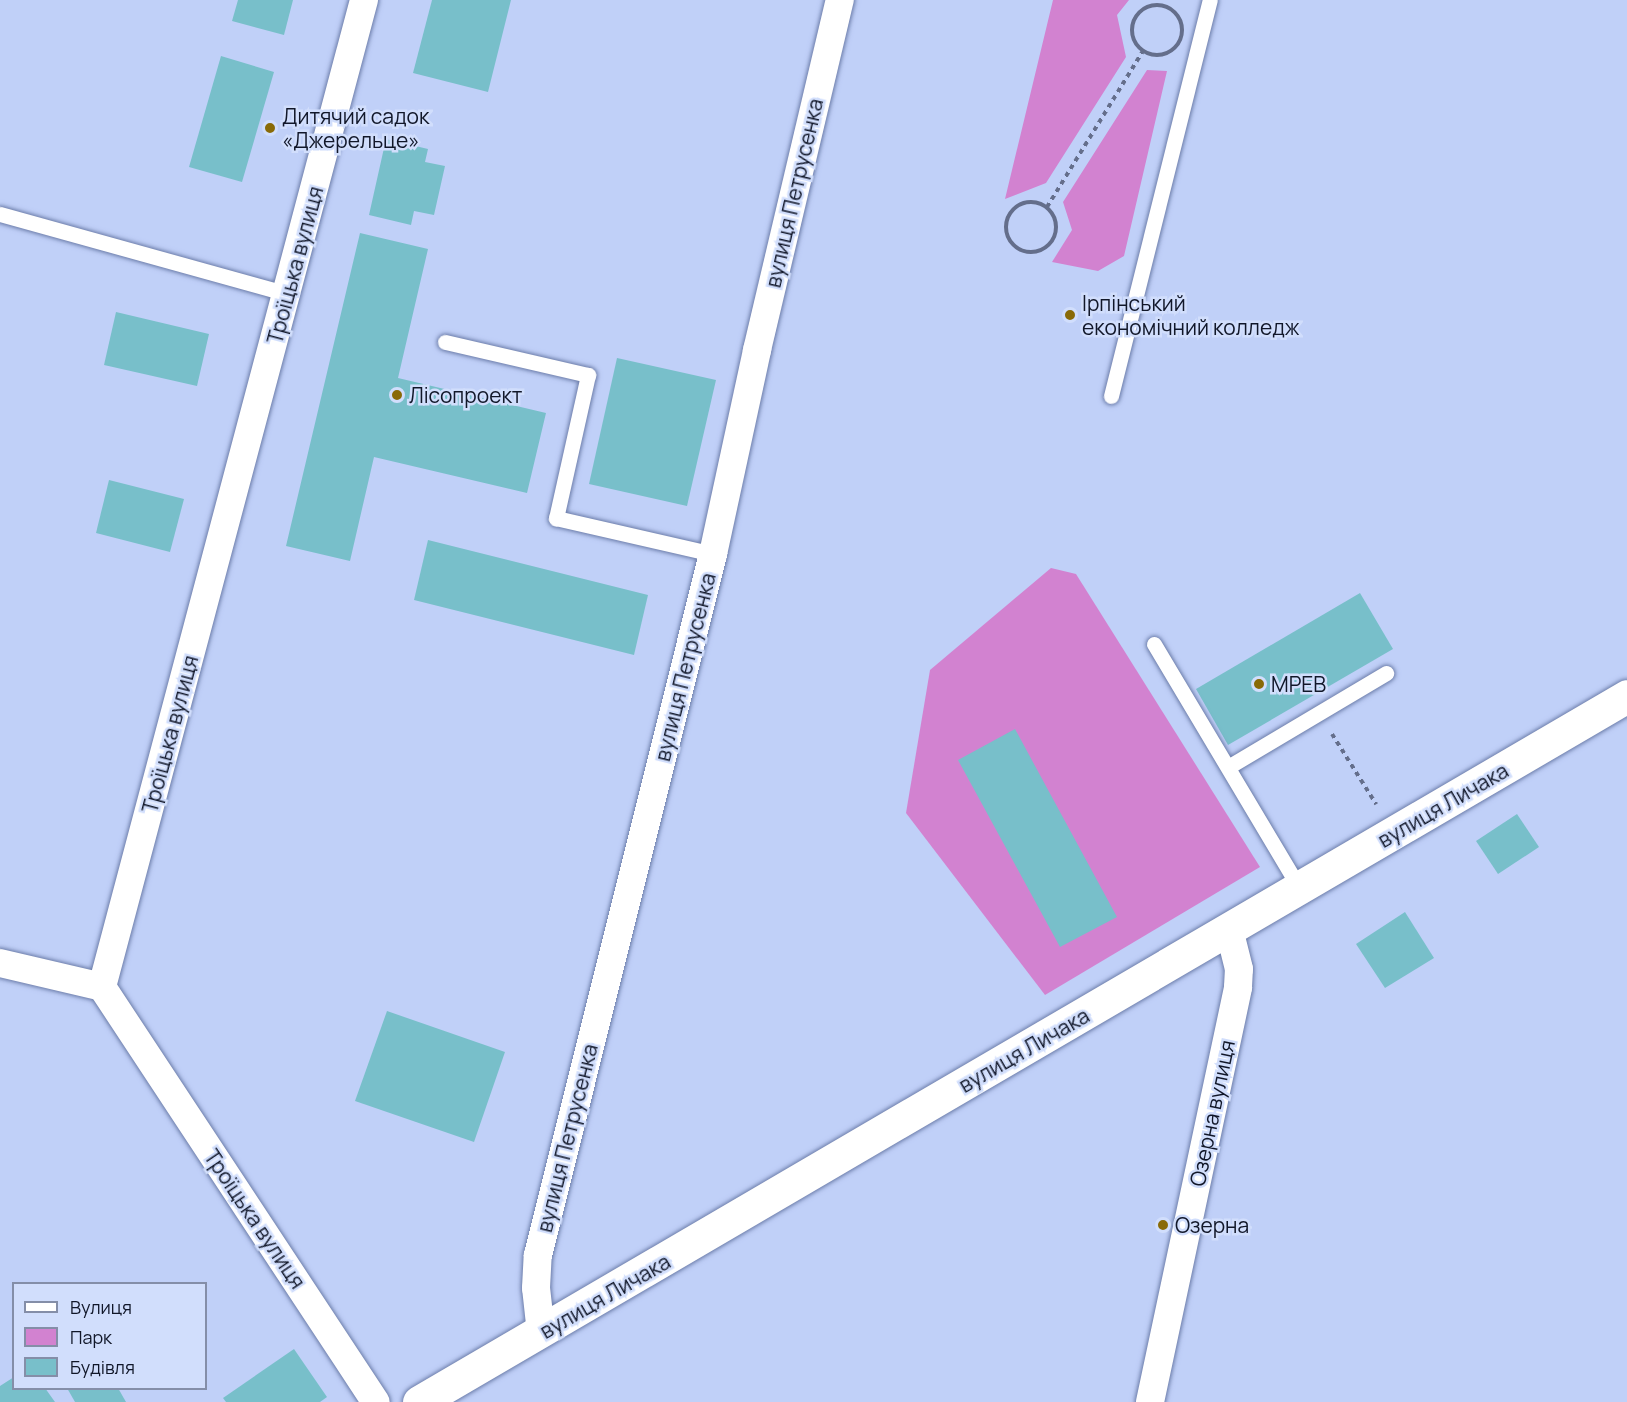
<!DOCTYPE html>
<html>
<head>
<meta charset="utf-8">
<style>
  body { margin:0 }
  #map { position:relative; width:1627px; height:1402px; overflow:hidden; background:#c0d0f8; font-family:Manrope,sans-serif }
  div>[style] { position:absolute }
  .green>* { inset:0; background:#d282d0 }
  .building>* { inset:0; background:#78bfca }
  .path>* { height:4px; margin-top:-2px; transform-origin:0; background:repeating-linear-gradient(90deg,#646e8b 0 4.5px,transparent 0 9px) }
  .path>.ring { margin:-2px; padding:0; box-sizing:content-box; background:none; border:4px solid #646e8b; border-radius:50% }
  .roads { filter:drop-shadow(0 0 2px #6c7daa) drop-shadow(0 0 2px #6c7daa) }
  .lane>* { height:15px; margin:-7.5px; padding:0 7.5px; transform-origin:7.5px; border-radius:7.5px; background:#fff }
  .street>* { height:28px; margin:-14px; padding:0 14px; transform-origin:14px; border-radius:14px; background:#fff }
  .secondary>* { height:33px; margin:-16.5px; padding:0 16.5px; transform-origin:16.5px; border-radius:16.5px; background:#fff }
  .dots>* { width:16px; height:16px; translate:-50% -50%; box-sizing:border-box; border:3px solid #d1defc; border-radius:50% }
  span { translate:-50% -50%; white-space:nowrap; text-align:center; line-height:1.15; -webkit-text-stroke:5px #d1defc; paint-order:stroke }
  .poi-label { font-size:21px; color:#111729 }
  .left { translate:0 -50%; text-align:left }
  .street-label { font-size:21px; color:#111729 }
  .legend { position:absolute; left:12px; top:1282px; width:195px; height:108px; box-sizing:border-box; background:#d1defc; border:2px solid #848ea8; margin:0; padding:8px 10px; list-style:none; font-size:18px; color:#111729 }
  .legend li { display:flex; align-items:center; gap:12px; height:30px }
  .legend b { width:30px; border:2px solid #848ea8 }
</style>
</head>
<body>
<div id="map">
  <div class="green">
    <i style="clip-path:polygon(1053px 0,1129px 0,1117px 15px,1126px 57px,1046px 183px,1005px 199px)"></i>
    <i style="clip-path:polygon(1147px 70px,1167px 71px,1124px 256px,1098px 271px,1052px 262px,1072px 230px,1063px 202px)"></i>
    <i style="clip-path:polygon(1051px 568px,1076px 574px,1260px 867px,1045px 995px,906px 813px,930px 670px)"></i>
  </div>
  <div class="building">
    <i style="clip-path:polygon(238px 0,293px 0,284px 35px,232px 21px)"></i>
    <i style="clip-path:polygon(432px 0,511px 0,488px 92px,413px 73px)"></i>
    <i style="clip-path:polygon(221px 56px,274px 72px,242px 182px,189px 167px)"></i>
    <i style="clip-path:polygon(386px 139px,428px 149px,425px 162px,445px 166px,434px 215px,414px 211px,411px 225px,369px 215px)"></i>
    <i style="clip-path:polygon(360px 233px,428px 249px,398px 378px,546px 413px,527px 493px,374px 457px,350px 561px,286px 546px)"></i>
    <i style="clip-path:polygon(116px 312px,209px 334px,197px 386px,104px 365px)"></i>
    <i style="clip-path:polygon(617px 358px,716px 380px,687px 506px,589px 484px)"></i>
    <i style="clip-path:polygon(109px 480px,184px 499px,170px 552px,96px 533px)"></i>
    <i style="clip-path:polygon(428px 540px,648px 595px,634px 655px,414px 600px)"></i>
    <i style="clip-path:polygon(1360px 593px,1393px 649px,1228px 745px,1196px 689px)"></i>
    <i style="clip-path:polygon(1015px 729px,1117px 917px,1060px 947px,958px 760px)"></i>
    <i style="clip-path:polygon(1517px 814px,1539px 847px,1498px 874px,1476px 841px)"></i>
    <i style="clip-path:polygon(1405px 912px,1434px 958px,1385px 988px,1356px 944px)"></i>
    <i style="clip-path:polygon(387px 1011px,505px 1052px,474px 1142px,355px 1101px)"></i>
    <i style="clip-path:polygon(294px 1349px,327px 1397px,320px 1402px,226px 1402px,223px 1398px)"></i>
    <i style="clip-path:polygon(14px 1377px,14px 1388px,45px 1388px,55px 1402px,0 1402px,0 1386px)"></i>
    <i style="clip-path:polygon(67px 1388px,118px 1388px,126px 1402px,75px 1402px)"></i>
  </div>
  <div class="path">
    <i class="ring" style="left:1132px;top:5px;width:46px;height:46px"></i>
    <i class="ring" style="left:1006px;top:202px;width:46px;height:46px"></i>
    <i style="left:1047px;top:207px;width:183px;rotate:-58.4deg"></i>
    <i style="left:1332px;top:734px;width:83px;rotate:57.8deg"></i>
  </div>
  <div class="roads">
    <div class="lane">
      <i style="left:0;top:214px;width:299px;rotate:15.5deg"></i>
      <i style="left:445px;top:342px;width:147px;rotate:13deg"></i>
      <i style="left:588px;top:375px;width:147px;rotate:102.6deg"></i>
      <i style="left:556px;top:518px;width:161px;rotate:12.9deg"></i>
      <i style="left:1111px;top:396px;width:408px;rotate:-76deg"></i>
      <i style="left:1154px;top:644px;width:285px;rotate:59.2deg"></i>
      <i style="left:1228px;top:767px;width:184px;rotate:-30.7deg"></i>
    </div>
    <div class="street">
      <i style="left:364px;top:0;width:1021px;rotate:104.87deg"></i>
      <i style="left:102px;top:987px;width:497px;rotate:56.6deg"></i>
      <i style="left:0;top:963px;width:105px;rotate:13.2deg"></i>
      <i style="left:541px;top:1333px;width:45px;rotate:-96.3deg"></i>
      <i style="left:536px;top:1288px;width:33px;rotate:-87deg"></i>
      <i style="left:538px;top:1255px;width:723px;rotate:-75.98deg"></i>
      <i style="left:713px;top:554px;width:209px;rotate:-77.8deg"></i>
      <i style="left:757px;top:350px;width:360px;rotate:-76.7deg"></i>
      <i style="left:1150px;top:1402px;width:424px;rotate:-78deg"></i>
      <i style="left:1238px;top:987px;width:18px;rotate:-87deg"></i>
      <i style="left:1239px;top:969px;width:41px;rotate:-104deg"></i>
    </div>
    <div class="secondary">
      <i style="left:419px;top:1402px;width:1399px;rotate:-30.3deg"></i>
    </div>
  </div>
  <div class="dots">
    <i style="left:270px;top:128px;background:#896a07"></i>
    <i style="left:1070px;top:315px;background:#896a07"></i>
    <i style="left:397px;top:395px;background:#896a07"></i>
    <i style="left:1259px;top:684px;background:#896a07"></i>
    <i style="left:1163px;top:1225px;background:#896a07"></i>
  </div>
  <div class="poi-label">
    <span class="left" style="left:282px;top:128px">Дитячий садок<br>«Джерельце»</span>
    <span class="left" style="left:1082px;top:315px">Ірпінський<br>економічний колледж</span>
    <span class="left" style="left:409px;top:395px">Лісопроект</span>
    <span class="left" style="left:1271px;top:684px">МРЕВ</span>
    <span class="left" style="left:1175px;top:1225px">Озерна</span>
  </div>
  <div class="street-label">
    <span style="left:794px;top:193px;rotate:-77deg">вулиця Петрусенка</span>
    <span style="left:295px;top:265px;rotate:-75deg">Троїцька вулиця</span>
    <span style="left:685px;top:667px;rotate:-76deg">вулиця Петрусенка</span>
    <span style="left:170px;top:734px;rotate:-75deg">Троїцька вулиця</span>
    <span style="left:1443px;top:805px;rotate:-30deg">вулиця Личака</span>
    <span style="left:1024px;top:1050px;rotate:-30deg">вулиця Личака</span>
    <span style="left:1212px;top:1113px;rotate:-78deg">Озерна вулиця</span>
    <span style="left:567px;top:1138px;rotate:-76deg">вулиця Петрусенка</span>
    <span style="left:255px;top:1219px;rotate:56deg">Троїцька вулиця</span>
    <span style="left:605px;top:1296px;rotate:-30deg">вулиця Личака</span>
  </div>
  <ul class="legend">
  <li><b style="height:8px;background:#fff"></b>Вулиця</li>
  <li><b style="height:16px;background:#d282d0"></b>Парк</li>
  <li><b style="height:16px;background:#78bfca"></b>Будівля</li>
  </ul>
</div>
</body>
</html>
